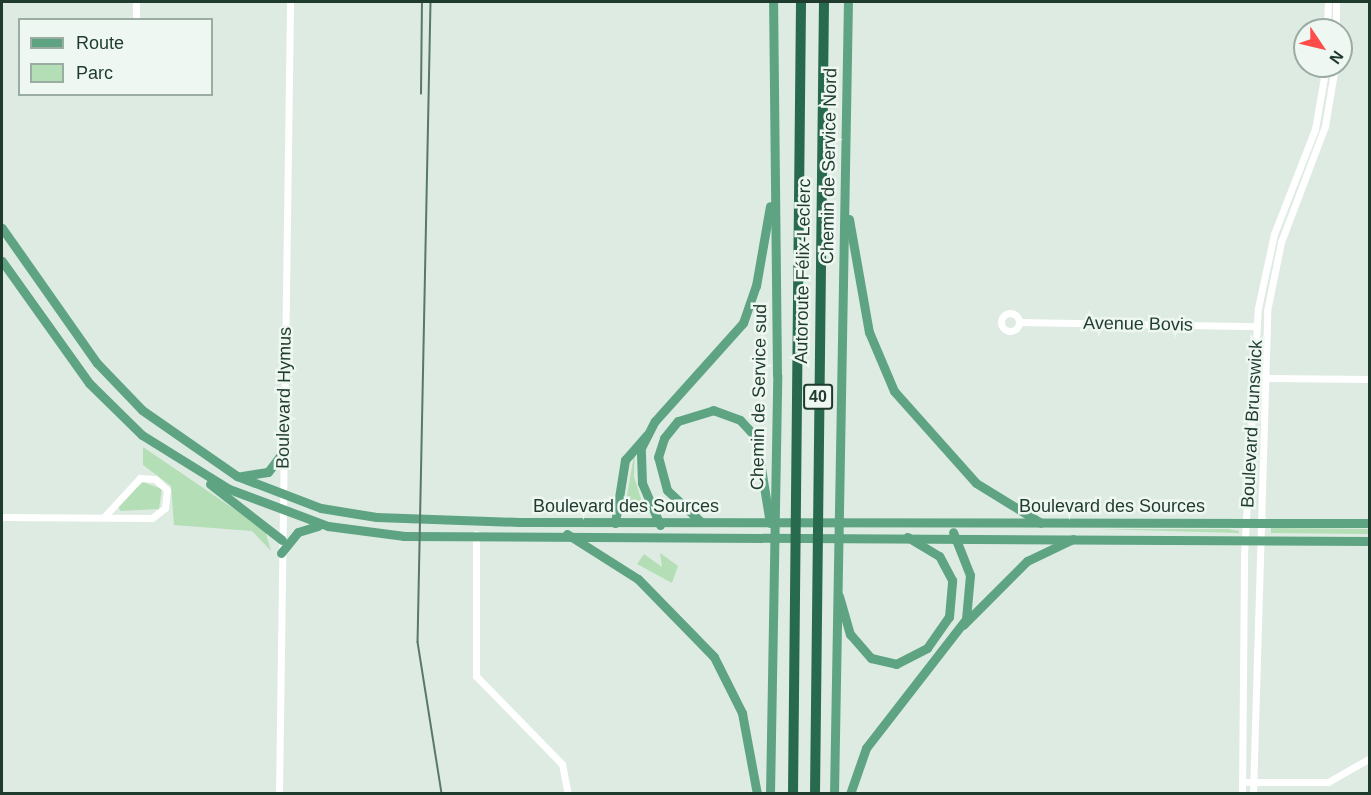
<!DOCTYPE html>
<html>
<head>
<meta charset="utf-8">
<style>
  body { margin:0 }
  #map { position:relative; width:1371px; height:795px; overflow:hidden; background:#deebe2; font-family:Arial,sans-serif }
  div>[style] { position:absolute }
  .green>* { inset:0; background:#b4deb6 }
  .minor>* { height:7px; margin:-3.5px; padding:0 3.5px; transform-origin:3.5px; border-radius:3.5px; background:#fff }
  .minor>.ring { margin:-3.5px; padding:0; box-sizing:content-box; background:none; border:7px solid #fff; border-radius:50% }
  .major>* { height:9px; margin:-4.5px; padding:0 4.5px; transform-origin:4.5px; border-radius:4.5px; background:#5ea482 }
  .highway>* { height:10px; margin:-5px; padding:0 5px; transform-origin:5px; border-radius:5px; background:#286a4d }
  .tram>* { height:1.5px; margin:-0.75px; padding:0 0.75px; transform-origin:0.75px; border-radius:0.75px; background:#587868 }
  span { translate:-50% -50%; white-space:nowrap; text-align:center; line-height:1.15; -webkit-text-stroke:5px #eef7f1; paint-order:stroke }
  .shield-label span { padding:2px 4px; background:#eef7f1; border:2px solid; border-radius:4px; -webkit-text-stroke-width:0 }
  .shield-label { font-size:16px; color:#1e3b2d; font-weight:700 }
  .street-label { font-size:18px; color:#1e3b2d }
  .frame { position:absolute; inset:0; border:3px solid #1e3b2d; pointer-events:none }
  .legend { position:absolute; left:18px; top:18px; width:195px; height:78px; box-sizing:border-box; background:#eef7f1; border:2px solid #9baca3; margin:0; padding:8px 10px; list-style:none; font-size:18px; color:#1e3b2d }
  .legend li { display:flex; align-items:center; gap:12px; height:30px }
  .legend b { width:30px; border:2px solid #9baca3 }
  .north { position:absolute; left:1293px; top:18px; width:60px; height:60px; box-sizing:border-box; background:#eef7f1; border:2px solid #9baca3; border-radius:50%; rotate:125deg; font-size:16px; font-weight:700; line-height:24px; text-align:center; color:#1e3b2d }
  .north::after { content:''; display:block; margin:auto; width:21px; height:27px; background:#fd4c49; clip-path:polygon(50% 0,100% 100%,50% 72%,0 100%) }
</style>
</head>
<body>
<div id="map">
  <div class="green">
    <i style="clip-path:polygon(143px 447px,265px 530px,271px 551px,252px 531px,174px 525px,171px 486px,143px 465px)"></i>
    <i style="clip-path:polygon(635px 449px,634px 477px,646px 514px,624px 514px)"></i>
    <i style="clip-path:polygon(143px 482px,162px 489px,159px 509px,120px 511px,118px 504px)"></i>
    <i style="clip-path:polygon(1271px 528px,1369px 529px,1369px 534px,1271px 533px)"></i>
    <i style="clip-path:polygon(1097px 529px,1228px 529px,1239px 531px,1239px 533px)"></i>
    <i style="clip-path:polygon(660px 553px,678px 566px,672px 583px,637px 564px,644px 554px,662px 567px)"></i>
  </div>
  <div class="minor">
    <i style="left:136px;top:20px;width:18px;rotate:-90deg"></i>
    <i style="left:1327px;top:30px;width:28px;rotate:-88deg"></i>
    <i style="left:1336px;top:30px;width:28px;rotate:-90deg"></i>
    <i class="ring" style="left:1001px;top:313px;width:11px;height:11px"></i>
    <i style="left:1019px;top:322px;width:238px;rotate:1deg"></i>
    <i style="left:1261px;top:378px;width:109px;rotate:0.5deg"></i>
    <i style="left:2px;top:517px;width:150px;rotate:0.4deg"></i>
    <i style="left:152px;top:518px;width:16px;rotate:-38deg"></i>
    <i style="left:165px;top:508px;width:18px;rotate:-84deg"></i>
    <i style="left:167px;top:490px;width:16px;rotate:-137deg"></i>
    <i style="left:155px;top:479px;width:15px;rotate:-176deg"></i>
    <i style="left:140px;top:478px;width:54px;rotate:132.8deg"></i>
    <i style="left:476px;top:534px;width:142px;rotate:90deg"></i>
    <i style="left:476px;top:676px;width:123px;rotate:45.7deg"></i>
    <i style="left:562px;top:764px;width:31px;rotate:79deg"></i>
    <i style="left:1243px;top:782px;width:85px"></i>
    <i style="left:1328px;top:782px;width:48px;rotate:-29.7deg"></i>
    <i style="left:279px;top:794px;width:792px;rotate:-89.2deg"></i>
    <i style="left:1242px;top:794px;width:239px;rotate:-89.5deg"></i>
    <i style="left:1244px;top:555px;width:247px;rotate:-86.8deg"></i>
    <i style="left:1258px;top:308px;width:76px;rotate:-77.8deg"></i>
    <i style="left:1274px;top:234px;width:113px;rotate:-68.7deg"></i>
    <i style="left:1315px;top:129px;width:64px;rotate:-80.1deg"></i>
    <i style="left:1253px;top:794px;width:483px;rotate:-88.3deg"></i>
    <i style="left:1267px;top:311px;width:70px;rotate:-78.5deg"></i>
    <i style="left:1281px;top:242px;width:124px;rotate:-69.2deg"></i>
    <i style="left:1325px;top:126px;width:61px;rotate:-80.5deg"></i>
  </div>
  <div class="major">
    <i style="left:849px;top:219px;width:115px;rotate:80deg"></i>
    <i style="left:869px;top:332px;width:64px;rotate:67deg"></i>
    <i style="left:894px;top:391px;width:123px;rotate:48.3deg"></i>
    <i style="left:976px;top:483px;width:76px;rotate:31.6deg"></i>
    <i style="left:2px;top:228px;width:165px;rotate:54.9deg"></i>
    <i style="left:97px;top:363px;width:65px;rotate:46.2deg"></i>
    <i style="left:142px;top:410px;width:116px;rotate:34.8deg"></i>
    <i style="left:237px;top:476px;width:90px;rotate:20.9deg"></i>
    <i style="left:321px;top:508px;width:56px;rotate:9.3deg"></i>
    <i style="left:376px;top:517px;width:143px;rotate:2deg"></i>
    <i style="left:519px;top:522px;width:851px;rotate:0.07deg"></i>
    <i style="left:2px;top:261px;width:150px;rotate:54.5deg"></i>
    <i style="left:89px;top:383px;width:74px;rotate:44.5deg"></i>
    <i style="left:142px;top:435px;width:102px;rotate:31.8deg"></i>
    <i style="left:229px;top:489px;width:106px;rotate:20.5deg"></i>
    <i style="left:328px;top:526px;width:77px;rotate:7.5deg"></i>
    <i style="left:404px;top:536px;width:966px;rotate:0.3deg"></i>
    <i style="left:242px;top:476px;width:26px;rotate:-9deg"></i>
    <i style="left:268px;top:472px;width:25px;rotate:-53deg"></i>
    <i style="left:210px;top:484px;width:91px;rotate:37.9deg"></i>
    <i style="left:700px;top:521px;width:45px;rotate:-136.8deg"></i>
    <i style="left:667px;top:490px;width:34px;rotate:-105deg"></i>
    <i style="left:658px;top:457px;width:20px;rotate:-72deg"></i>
    <i style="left:664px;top:438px;width:22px;rotate:-51deg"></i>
    <i style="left:678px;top:421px;width:37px;rotate:-17deg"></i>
    <i style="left:713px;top:410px;width:29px;rotate:20deg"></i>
    <i style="left:740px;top:420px;width:23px;rotate:47deg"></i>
    <i style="left:756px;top:437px;width:87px;rotate:80.8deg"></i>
    <i style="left:615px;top:523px;width:64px;rotate:-81deg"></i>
    <i style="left:625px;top:460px;width:33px;rotate:-49deg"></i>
    <i style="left:660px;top:525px;width:46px;rotate:-113.2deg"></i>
    <i style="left:642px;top:483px;width:35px;rotate:-92deg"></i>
    <i style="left:641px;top:448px;width:30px;rotate:-63deg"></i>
    <i style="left:655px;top:421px;width:132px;rotate:-48.1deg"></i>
    <i style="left:743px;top:323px;width:39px;rotate:-71deg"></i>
    <i style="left:756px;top:286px;width:81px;rotate:-80.1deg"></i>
    <i style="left:567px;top:534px;width:84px;rotate:32.4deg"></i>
    <i style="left:638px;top:579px;width:109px;rotate:45.7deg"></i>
    <i style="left:714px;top:657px;width:63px;rotate:63.4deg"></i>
    <i style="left:742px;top:713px;width:82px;rotate:79.5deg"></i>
    <i style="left:281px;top:553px;width:27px;rotate:-51deg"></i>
    <i style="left:298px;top:532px;width:21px;rotate:-17deg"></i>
    <i style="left:839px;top:596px;width:40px;rotate:74deg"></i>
    <i style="left:850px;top:634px;width:32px;rotate:49deg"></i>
    <i style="left:871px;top:658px;width:26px;rotate:13deg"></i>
    <i style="left:896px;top:664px;width:35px;rotate:-27deg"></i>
    <i style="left:927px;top:648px;width:38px;rotate:-55deg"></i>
    <i style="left:949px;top:617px;width:37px;rotate:-85deg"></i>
    <i style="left:952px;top:580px;width:27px;rotate:-118deg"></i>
    <i style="left:939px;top:556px;width:37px;rotate:-149deg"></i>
    <i style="left:963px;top:625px;width:91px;rotate:-45deg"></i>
    <i style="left:1027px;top:561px;width:51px;rotate:-25.6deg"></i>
    <i style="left:770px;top:794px;width:419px;rotate:-89deg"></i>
    <i style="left:777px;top:375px;width:373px;rotate:-90.6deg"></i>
    <i style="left:834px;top:794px;width:792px;rotate:-88.99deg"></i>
    <i style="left:850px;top:794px;width:49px;rotate:-70.8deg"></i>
    <i style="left:866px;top:748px;width:163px;rotate:-52.2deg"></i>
    <i style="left:966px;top:619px;width:44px;rotate:-84.8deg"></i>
    <i style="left:970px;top:575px;width:46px;rotate:-111.6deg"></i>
  </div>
  <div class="highway">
    <i style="left:793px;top:794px;width:792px;rotate:-89.42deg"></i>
    <i style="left:815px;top:794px;width:792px;rotate:-89.35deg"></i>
  </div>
  <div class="tram">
    <i style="left:431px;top:2px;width:640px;rotate:91.16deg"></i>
    <i style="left:418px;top:642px;width:154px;rotate:81deg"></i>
    <i style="left:421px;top:94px;width:92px;rotate:-89.4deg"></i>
  </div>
  <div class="shield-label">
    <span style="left:818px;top:397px">40</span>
  </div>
  <div class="street-label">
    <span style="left:829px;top:166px;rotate:-89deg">Chemin de Service Nord</span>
    <span style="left:803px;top:271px;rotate:-89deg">Autoroute Félix-Leclerc</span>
    <span style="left:1138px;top:324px;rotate:1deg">Avenue Bovis</span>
    <span style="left:759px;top:397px;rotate:-89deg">Chemin de Service sud</span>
    <span style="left:284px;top:398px;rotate:-89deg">Boulevard Hymus</span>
    <span style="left:1252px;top:424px;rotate:-87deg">Boulevard Brunswick</span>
    <span style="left:626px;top:506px">Boulevard des Sources</span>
    <span style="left:1112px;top:506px">Boulevard des Sources</span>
  </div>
  <div class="frame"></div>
  <ul class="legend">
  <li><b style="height:8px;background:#5ea482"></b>Route</li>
  <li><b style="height:16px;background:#b4deb6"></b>Parc</li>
  </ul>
  <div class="north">N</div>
</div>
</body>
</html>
